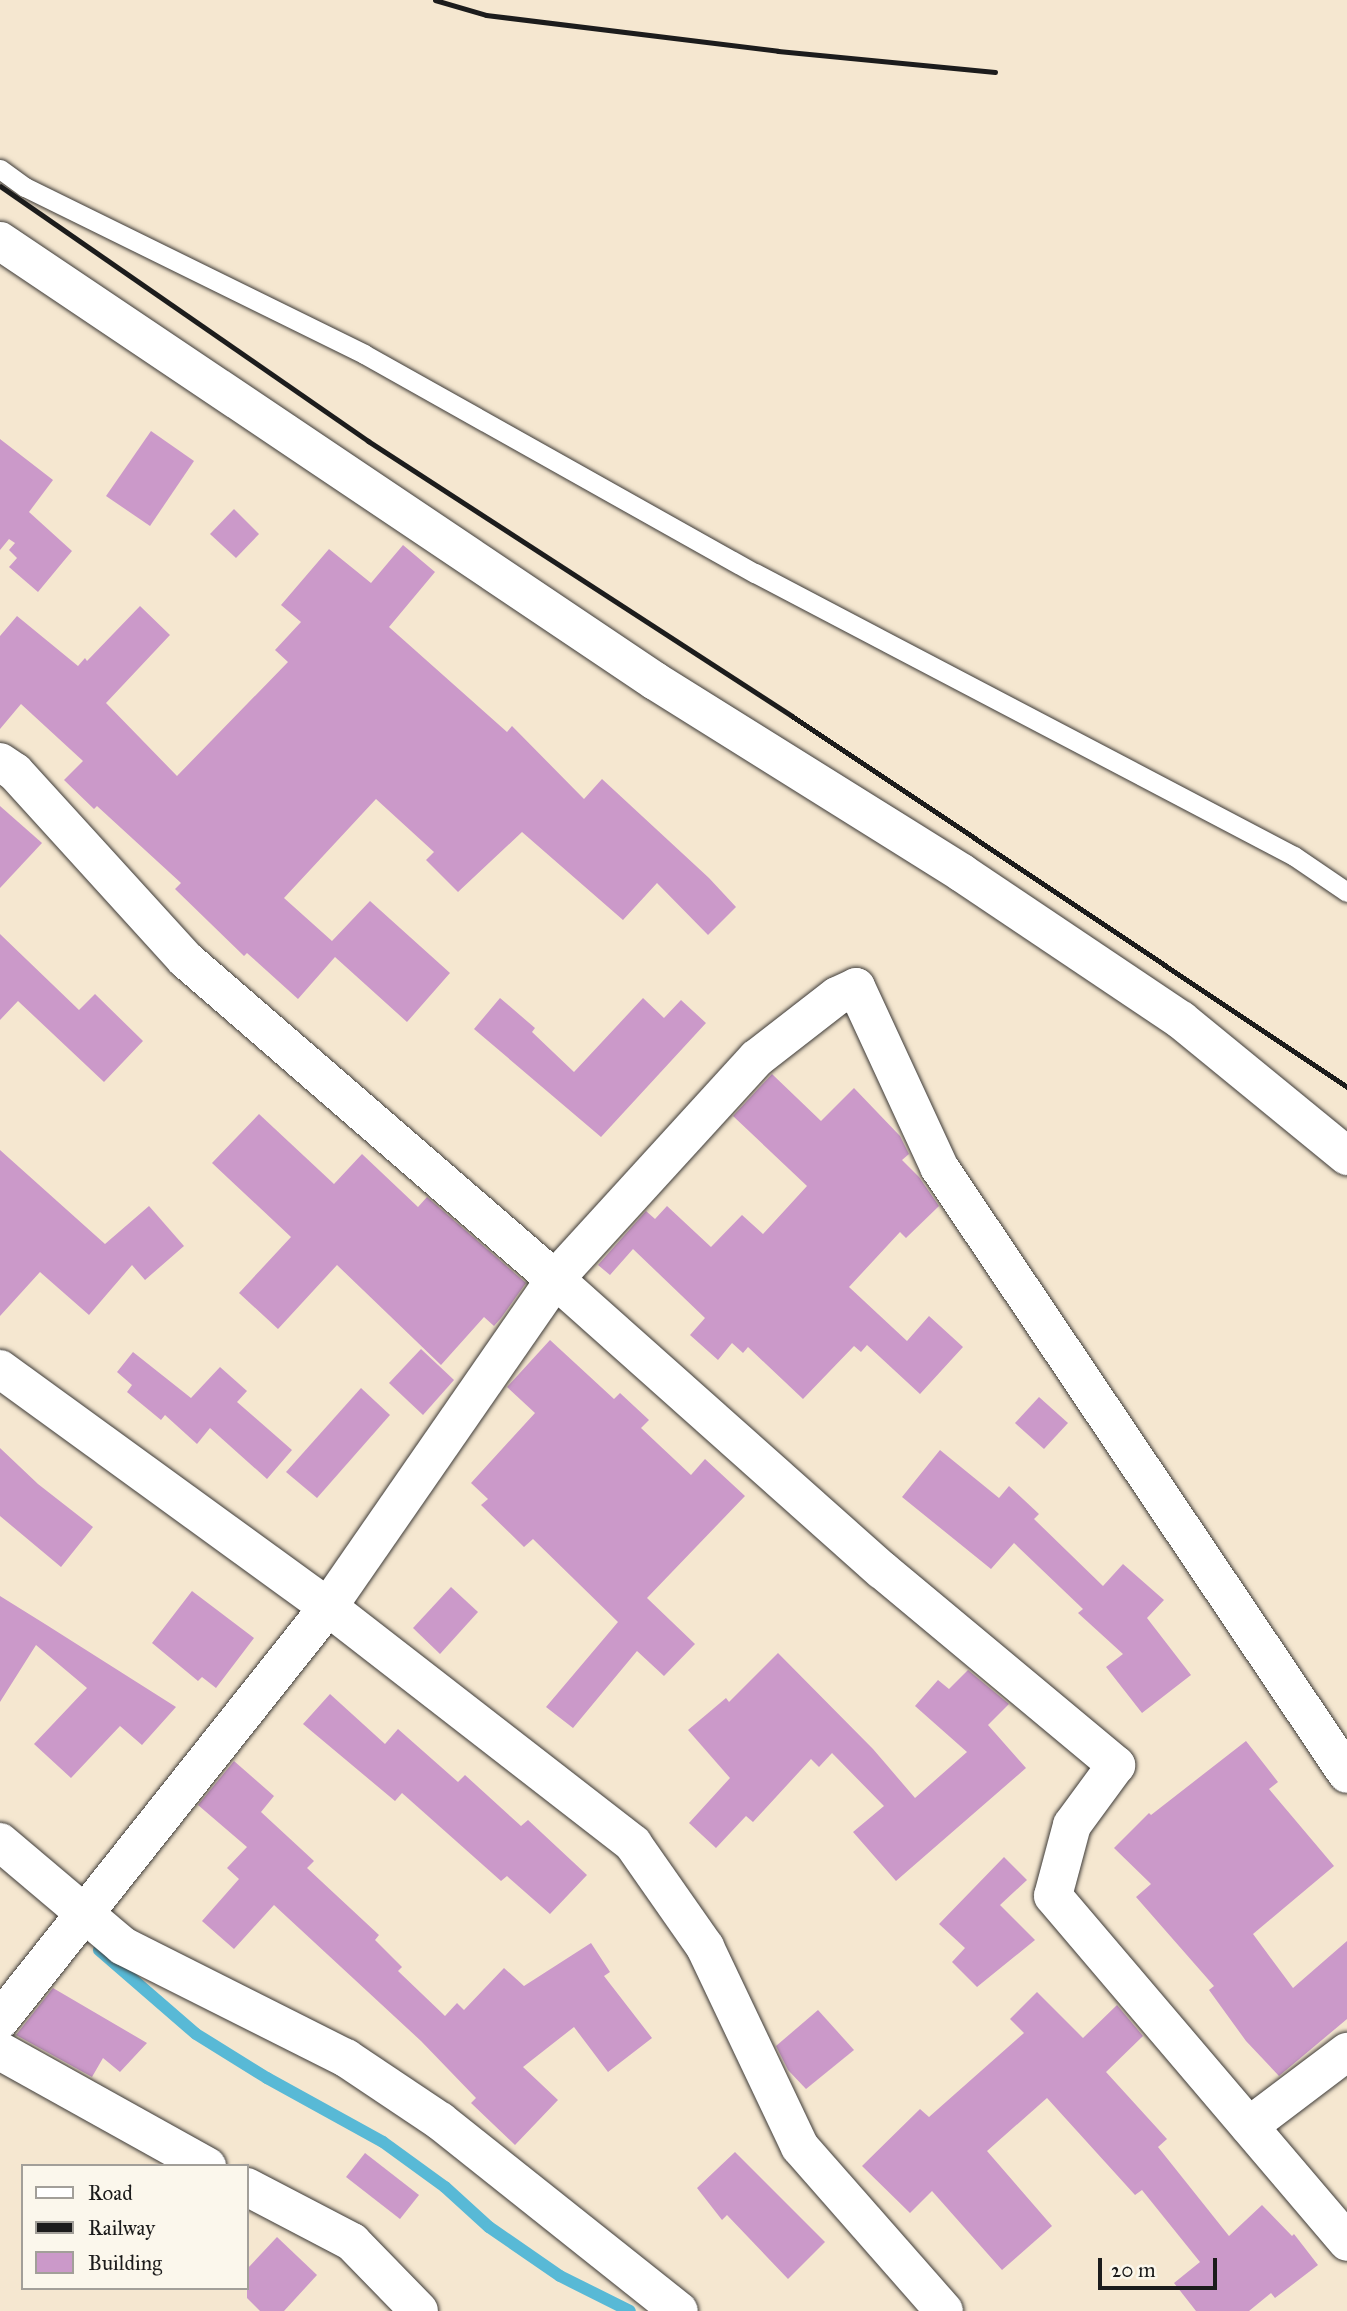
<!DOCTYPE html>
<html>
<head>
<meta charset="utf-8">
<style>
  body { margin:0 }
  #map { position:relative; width:1347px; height:2311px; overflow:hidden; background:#f5e7d0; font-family:"IM FELL Great Primer",serif }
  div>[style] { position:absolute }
  .stream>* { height:12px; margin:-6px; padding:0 6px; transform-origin:6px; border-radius:6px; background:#58b9d6 }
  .building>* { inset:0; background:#cb99c9 }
  .roads { filter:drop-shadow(0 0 2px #3d3a37) drop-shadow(0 0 2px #3d3a37) }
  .service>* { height:19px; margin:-9.5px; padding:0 9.5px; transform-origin:9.5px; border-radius:9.5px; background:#fff }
  .minor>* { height:38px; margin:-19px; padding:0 19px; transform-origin:19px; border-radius:19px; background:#fff }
  .rail>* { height:5px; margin:-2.5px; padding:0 2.5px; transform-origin:2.5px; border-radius:2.5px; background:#1c1c1c }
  span { translate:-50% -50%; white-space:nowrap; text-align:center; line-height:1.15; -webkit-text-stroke:5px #fbf7ec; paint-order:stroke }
  .legend { position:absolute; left:21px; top:2164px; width:228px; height:126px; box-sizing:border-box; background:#fbf7ec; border:2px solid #a29f99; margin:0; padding:9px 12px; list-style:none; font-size:21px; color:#1c1c1c }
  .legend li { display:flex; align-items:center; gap:14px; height:35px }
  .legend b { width:35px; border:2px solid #a29f99 }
  .scale { position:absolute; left:1098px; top:2258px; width:119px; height:32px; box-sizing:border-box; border:4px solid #1c1c1c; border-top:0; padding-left:9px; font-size:21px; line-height:24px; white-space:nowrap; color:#1c1c1c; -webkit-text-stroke:5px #fbf7ec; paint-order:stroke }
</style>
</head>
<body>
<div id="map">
  <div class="stream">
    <i style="left:99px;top:1950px;width:128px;rotate:40.9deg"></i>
    <i style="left:196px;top:2034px;width:84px;rotate:31.8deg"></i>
    <i style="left:267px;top:2078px;width:132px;rotate:28.9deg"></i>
    <i style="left:383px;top:2142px;width:77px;rotate:36deg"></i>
    <i style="left:445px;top:2187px;width:59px;rotate:42.3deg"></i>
    <i style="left:489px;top:2227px;width:86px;rotate:34.6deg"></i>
    <i style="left:560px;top:2276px;width:78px;rotate:26.6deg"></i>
  </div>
  <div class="building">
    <i style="clip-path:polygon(151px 431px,194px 461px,150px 526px,106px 496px)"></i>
    <i style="clip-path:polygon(0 439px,53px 480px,29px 512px,72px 551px,38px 592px,9px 567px,17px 558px,9px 550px,15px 543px,9px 539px,0 550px)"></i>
    <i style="clip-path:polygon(234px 509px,259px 534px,236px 558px,210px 534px)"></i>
    <i style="clip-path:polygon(403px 545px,435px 572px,389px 627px,507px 732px,512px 726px,584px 799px,602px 779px,709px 878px,736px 907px,708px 935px,657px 883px,623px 920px,522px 832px,458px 892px,426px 860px,434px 852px,376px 799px,284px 898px,332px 941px,370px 901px,450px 973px,407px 1022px,335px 957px,298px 999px,247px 953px,244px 956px,175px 889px,181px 883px,97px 806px,94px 809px,64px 780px,83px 761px,21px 704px,0 729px,0 636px,17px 616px,78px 666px,85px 658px,87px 661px,140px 606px,170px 635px,106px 703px,177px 776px,288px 662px,275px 650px,301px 622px,281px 605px,329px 549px,371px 583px)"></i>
    <i style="clip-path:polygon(0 806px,42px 843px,0 888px)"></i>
    <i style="clip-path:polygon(0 934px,79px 1010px,95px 994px,143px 1041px,104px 1082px,18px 1001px,0 1020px)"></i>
    <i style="clip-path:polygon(500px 998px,535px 1028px,532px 1032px,574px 1072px,643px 998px,664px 1018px,681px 1000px,706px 1023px,601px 1137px,474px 1029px)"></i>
    <i style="clip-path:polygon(772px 1074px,821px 1121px,854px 1088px,900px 1136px,909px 1154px,902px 1160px,919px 1177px,939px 1206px,906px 1238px,900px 1232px,849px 1287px,907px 1341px,929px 1316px,963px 1347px,920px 1394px,867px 1345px,861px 1352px,854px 1346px,803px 1399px,748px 1347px,743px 1353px,732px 1343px,718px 1360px,690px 1335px,705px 1318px,633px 1249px,610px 1275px,598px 1265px,646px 1211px,655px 1219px,667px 1206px,711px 1247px,742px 1215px,763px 1234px,807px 1186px,733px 1116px)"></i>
    <i style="clip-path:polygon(259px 1114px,334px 1184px,362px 1154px,418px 1207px,427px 1197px,526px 1283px,501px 1318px,494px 1326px,484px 1317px,441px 1365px,337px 1265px,278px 1329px,239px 1293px,291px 1237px,212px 1163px)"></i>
    <i style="clip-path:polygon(0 1150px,105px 1244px,149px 1206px,184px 1246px,145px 1280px,132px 1265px,89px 1315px,40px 1272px,0 1316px)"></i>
    <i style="clip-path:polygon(550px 1340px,614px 1399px,620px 1393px,649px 1420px,641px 1428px,691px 1475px,705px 1459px,745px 1496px,647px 1598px,695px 1644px,664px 1676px,637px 1651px,573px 1728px,546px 1707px,618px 1622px,533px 1539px,524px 1547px,481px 1505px,488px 1499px,471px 1483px,535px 1413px,507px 1387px)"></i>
    <i style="clip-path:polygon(421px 1349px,454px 1380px,423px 1415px,389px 1383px)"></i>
    <i style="clip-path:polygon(133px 1352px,191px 1398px,220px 1367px,247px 1391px,237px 1402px,292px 1450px,267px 1479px,210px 1428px,197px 1444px,165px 1415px,161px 1420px,127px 1392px,132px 1385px,117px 1372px)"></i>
    <i style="clip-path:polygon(361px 1388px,390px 1415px,317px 1498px,286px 1472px)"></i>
    <i style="clip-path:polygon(1039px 1397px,1068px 1423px,1044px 1449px,1015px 1423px)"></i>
    <i style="clip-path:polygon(0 1448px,38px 1484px,93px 1527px,61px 1567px,0 1516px)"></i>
    <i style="clip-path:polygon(940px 1450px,999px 1498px,1009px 1486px,1039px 1514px,1034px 1519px,1103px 1586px,1123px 1564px,1164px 1600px,1147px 1618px,1191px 1675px,1142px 1713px,1106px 1667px,1123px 1654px,1078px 1613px,1083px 1609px,1014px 1543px,991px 1569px,902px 1497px)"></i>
    <i style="clip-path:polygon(451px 1587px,478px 1612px,440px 1654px,413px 1628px)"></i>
    <i style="clip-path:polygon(192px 1591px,254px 1638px,216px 1688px,202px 1677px,198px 1681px,152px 1643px)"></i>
    <i style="clip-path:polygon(0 1596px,45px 1624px,176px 1707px,142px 1745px,120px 1726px,71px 1778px,34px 1744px,87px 1688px,36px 1645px,0 1702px)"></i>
    <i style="clip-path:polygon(778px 1653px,873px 1749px,915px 1798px,967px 1752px,915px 1706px,938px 1680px,949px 1689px,968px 1670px,1009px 1704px,988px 1725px,1026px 1768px,896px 1881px,853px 1832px,884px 1806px,832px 1753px,819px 1767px,811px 1759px,753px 1822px,746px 1816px,716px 1848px,689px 1823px,730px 1778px,688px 1730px,726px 1698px,729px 1702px)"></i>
    <i style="clip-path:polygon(330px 1694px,385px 1744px,398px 1729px,458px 1782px,465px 1775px,521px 1826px,528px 1820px,587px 1875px,550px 1914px,507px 1876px,501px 1881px,402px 1793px,395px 1801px,303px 1724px)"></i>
    <i style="clip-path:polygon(1246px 1741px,1278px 1782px,1269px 1789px,1334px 1866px,1253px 1934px,1293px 1988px,1347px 1941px,1347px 2019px,1279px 2076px,1246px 2041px,1209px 1990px,1214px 1986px,1136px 1897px,1151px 1884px,1114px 1848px,1149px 1813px,1151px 1815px)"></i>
    <i style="clip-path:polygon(234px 1761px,274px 1796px,261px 1812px,314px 1861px,307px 1868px,379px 1935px,375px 1940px,402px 1967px,398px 1971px,445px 2016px,457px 2003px,464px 2010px,504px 1968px,524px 1986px,591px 1943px,610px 1972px,604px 1976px,652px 2038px,608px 2072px,574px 2027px,523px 2067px,558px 2100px,515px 2145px,471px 2103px,476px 2098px,421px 2041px,274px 1905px,234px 1949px,202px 1921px,239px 1879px,227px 1868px,247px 1847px,198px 1805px)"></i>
    <i style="clip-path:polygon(1004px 1857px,1027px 1880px,1000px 1905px,1035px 1940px,977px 1987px,952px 1962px,965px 1948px,939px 1924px)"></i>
    <i style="clip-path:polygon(53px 1988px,94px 2012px,147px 2043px,120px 2072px,103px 2058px,92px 2077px,16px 2035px)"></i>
    <i style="clip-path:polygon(1037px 1992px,1083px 2038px,1117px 2005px,1143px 2036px,1106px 2072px,1167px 2139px,1158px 2147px,1229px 2236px,1262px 2205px,1292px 2236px,1294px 2234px,1318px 2265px,1275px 2298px,1271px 2293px,1249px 2311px,1196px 2311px,1174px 2283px,1200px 2262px,1142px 2190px,1135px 2195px,1047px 2098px,987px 2151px,1052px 2226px,1002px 2270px,932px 2191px,910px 2213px,862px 2166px,920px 2109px,929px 2117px,1024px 2033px,1010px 2019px)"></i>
    <i style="clip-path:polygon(818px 2010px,854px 2050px,806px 2089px,788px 2070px,776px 2046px)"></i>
    <i style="clip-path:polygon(735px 2152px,825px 2242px,788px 2279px,727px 2215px,722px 2220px,697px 2188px)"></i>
    <i style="clip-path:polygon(365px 2153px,419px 2195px,400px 2219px,346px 2177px)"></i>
    <i style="clip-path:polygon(277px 2237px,317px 2275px,284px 2311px,260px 2311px,247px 2298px,247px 2269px)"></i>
  </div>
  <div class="roads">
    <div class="service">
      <i style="left:0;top:169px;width:31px;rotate:36deg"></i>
      <i style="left:25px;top:187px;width:378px;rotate:26.2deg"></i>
      <i style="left:364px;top:354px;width:448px;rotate:29.3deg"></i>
      <i style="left:755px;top:573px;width:609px;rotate:27.7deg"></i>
      <i style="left:1294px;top:856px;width:64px;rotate:34.2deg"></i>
    </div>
    <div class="minor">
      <i style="left:0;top:241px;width:789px;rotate:33.89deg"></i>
      <i style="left:655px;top:681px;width:362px;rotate:32deg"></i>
      <i style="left:962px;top:873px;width:264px;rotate:33.9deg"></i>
      <i style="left:1181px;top:1020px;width:215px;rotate:39.3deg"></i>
      <i style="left:0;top:762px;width:18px;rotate:34deg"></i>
      <i style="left:15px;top:772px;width:253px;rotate:47.7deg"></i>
      <i style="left:185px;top:959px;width:489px;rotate:40.9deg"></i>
      <i style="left:555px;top:1279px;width:438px;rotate:41.7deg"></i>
      <i style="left:882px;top:1570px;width:305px;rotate:39.8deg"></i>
      <i style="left:1116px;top:1765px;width:74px;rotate:126.3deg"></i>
      <i style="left:1072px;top:1825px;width:73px;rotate:105deg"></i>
      <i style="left:1053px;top:1896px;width:454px;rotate:49.6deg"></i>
      <i style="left:0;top:1369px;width:405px;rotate:36deg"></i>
      <i style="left:328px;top:1607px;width:386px;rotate:37.8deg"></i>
      <i style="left:633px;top:1844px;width:126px;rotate:55deg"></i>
      <i style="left:705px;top:1947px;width:221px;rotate:64.6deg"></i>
      <i style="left:800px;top:2147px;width:218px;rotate:48.7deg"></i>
      <i style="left:0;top:1842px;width:161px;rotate:40.2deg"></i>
      <i style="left:123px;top:1946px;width:250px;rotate:26.7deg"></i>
      <i style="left:346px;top:2058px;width:113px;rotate:33.8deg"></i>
      <i style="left:440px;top:2121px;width:305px;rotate:38.5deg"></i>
      <i style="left:0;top:2020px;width:527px;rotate:-51.54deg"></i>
      <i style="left:328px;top:1607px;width:399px;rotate:-55.3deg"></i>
      <i style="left:555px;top:1279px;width:299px;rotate:-47.6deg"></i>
      <i style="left:757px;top:1058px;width:101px;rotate:-37.8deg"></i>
      <i style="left:837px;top:996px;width:21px;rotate:-25deg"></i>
      <i style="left:856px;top:987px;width:198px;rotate:65.2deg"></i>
      <i style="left:939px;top:1167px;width:731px;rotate:56.09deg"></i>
      <i style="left:0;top:2051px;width:237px;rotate:29.1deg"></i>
      <i style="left:1249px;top:2126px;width:123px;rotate:-37.1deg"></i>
      <i style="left:247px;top:2187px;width:119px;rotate:27.6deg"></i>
      <i style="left:352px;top:2242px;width:96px;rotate:45.8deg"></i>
    </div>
  </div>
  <div class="rail">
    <i style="left:435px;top:0;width:53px;rotate:16.4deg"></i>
    <i style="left:486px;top:15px;width:294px;rotate:7deg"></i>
    <i style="left:778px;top:51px;width:218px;rotate:5.5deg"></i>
    <i style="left:0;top:186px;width:448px;rotate:34.7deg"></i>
    <i style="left:368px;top:441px;width:505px;rotate:32.97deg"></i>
    <i style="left:792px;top:716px;width:668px;rotate:33.76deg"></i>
  </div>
  <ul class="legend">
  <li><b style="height:9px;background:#fff"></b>Road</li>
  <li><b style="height:9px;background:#1c1c1c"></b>Railway</li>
  <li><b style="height:19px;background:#cb99c9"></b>Building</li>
  </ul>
  <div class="scale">20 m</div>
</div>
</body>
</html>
